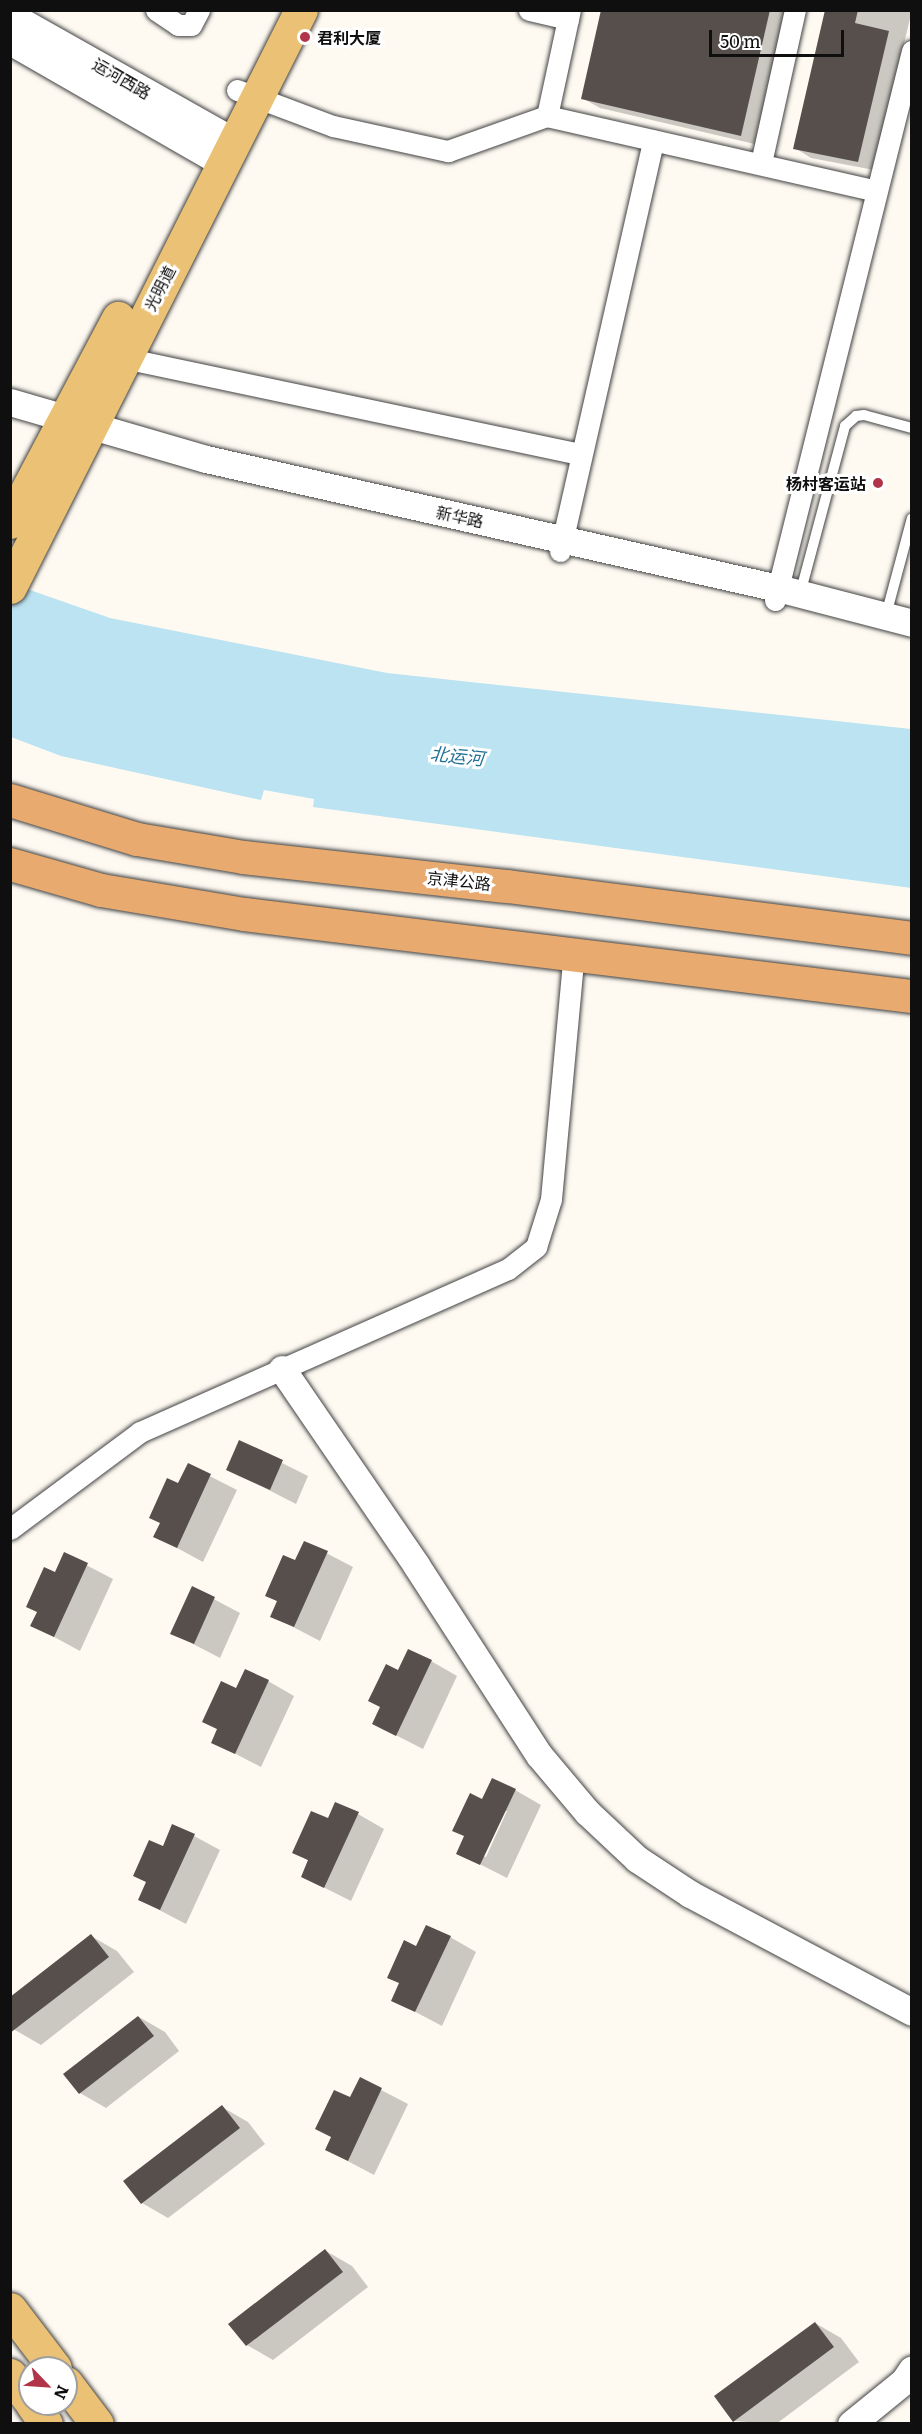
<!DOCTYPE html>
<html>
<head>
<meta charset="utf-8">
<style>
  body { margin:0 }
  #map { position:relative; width:922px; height:2434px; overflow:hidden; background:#fefaf2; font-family:Literata,"Noto Sans SC",serif }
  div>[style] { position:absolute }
  .water>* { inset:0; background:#bbe3f1 }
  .shadow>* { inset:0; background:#0003 }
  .building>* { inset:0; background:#574f4c }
  .roads { filter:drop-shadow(0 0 2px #424242) drop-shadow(0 0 2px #424242) }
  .service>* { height:10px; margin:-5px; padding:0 5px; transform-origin:5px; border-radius:5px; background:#fff }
  .minor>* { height:21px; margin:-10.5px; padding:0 10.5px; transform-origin:10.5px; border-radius:10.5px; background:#fff }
  .tertiary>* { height:27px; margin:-13.5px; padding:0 13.5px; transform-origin:13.5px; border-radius:13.5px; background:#fff }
  .primary>* { height:33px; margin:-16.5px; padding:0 16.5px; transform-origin:16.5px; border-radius:16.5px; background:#ebc175 }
  .trunk>* { height:33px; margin:-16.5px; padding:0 16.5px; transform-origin:16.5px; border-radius:16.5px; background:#e8aa6e }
  .dots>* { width:16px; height:16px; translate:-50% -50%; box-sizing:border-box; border:3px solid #fff; border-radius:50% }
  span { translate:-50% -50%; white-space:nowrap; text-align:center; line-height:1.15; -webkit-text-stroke:6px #fff; paint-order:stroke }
  .poi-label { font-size:16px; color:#0f0f0f; font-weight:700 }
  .left { translate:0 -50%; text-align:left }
  .right { translate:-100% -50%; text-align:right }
  .street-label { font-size:16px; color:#0f0f0f }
  .water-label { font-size:18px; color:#237196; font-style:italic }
  .frame { position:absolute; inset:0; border:12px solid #0f0f0f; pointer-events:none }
  .north { position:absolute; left:18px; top:2356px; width:60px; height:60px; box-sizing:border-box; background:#fff; border:2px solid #9f9f9f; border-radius:50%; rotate:115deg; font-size:16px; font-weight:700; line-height:24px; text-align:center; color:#0f0f0f }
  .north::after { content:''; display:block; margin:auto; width:21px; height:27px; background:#b23448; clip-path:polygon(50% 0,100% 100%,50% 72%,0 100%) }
  .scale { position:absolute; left:709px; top:30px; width:135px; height:27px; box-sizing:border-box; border:3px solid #0f0f0f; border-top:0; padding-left:8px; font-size:18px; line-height:21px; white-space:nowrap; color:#0f0f0f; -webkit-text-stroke:4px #fff; paint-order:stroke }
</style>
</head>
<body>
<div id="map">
  <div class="water">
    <i style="clip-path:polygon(10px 583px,110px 618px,387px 673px,911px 729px,911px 888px,313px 807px,314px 799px,264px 790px,261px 800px,61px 756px,11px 737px)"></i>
  </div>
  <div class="shadow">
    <i style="clip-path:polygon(603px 10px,790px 10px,759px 145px,600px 108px,582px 98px)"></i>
    <i style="clip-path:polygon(826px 10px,912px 10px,874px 170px,811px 158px,795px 148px)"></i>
    <i style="clip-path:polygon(240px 1442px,308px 1476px,296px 1504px,228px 1469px)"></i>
    <i style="clip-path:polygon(188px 1465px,237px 1490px,203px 1562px,155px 1536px)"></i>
    <i style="clip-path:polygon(305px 1542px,353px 1567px,320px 1641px,272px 1616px,278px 1602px,267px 1595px,296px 1562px)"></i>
    <i style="clip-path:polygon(65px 1554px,113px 1579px,80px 1651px,32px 1625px)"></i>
    <i style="clip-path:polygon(193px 1588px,240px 1613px,220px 1658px,172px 1633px)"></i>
    <i style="clip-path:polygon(431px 1661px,457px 1676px,423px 1749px,374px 1724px,398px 1672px)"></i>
    <i style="clip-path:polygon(268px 1681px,294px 1696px,261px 1767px,213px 1742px,219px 1730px,204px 1722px,237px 1690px)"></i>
    <i style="clip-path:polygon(evenodd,515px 1790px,541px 1805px,507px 1878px,458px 1853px,482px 1801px,515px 1790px,504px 1811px,507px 1811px,486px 1857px,483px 1856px,504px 1811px)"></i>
    <i style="clip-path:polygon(358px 1814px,384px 1829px,351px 1901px,303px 1877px,309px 1861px,294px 1852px,328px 1820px)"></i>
    <i style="clip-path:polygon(194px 1836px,220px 1850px,186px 1924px,140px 1900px,163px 1848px)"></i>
    <i style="clip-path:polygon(91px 1936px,117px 1951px,134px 1972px,41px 2045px,15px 2030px,10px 2024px)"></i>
    <i style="clip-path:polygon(450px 1937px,476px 1952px,442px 2026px,393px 2000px,417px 1948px)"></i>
    <i style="clip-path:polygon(139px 2017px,165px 2032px,179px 2051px,106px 2108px,80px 2093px)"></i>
    <i style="clip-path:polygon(360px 2079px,408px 2104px,374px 2175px,327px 2150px)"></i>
    <i style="clip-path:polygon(222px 2107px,248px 2122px,265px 2144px,168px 2218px,142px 2203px)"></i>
    <i style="clip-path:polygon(326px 2251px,352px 2266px,368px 2287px,273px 2360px,247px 2345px)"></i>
    <i style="clip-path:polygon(815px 2323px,841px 2338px,859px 2362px,776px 2424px,734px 2421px)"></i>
  </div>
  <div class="building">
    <i style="clip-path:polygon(601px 10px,770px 10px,741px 136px,581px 99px)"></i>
    <i style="clip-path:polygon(825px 10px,858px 10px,855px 23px,889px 31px,858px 162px,793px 149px)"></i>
    <i style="clip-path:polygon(239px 1440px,283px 1460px,270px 1490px,226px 1470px)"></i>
    <i style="clip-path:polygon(188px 1463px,211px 1474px,177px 1548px,153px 1537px,160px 1523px,149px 1518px,167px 1478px,178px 1483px)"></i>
    <i style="clip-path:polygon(304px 1541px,328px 1551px,294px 1627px,270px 1617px,277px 1601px,265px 1596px,283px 1555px,295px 1560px)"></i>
    <i style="clip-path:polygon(64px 1552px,88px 1563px,54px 1637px,30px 1626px,37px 1612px,26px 1607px,44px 1567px,55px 1572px)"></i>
    <i style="clip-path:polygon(192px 1586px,215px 1597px,194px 1644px,170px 1634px)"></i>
    <i style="clip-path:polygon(408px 1649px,432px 1660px,396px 1736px,372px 1724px,380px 1707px,368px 1701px,386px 1664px,398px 1670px)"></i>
    <i style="clip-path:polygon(245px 1669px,269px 1680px,235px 1754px,211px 1743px,217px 1729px,202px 1722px,221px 1681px,236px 1688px)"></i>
    <i style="clip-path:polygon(492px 1778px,516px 1789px,480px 1865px,456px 1854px,464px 1836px,452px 1831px,470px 1793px,482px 1799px)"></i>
    <i style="clip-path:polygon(335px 1802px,359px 1812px,324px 1888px,301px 1877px,308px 1860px,292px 1853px,311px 1811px,328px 1818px)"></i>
    <i style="clip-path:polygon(172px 1824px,195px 1834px,160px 1910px,138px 1900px,146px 1882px,133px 1876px,149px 1840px,163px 1846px)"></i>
    <i style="clip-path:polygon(426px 1925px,451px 1936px,415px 2012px,391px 2001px,399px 1983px,387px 1978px,404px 1940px,416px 1946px)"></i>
    <i style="clip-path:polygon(91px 1934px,109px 1957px,10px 2033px,10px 1997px)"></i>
    <i style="clip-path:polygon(138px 2016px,154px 2036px,79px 2094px,63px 2074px)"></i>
    <i style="clip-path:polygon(360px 2077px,382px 2088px,348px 2161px,325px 2150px,331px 2137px,315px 2129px,334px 2090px,350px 2097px)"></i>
    <i style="clip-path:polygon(222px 2105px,240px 2128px,141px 2204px,123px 2181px)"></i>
    <i style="clip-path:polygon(325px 2249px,343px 2272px,246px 2346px,228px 2324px)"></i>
    <i style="clip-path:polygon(815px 2322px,834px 2347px,733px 2422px,714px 2396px)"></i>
  </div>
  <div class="roads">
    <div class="service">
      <i style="left:800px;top:594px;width:174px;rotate:-75deg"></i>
      <i style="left:845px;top:426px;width:15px;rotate:-42deg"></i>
      <i style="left:856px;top:416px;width:8px;rotate:-7deg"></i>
      <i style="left:864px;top:415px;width:50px;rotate:15.2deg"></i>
      <i style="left:886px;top:615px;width:100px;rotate:-75deg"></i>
    </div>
    <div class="minor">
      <i style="left:156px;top:10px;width:27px;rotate:34deg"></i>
      <i style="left:178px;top:25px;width:13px"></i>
      <i style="left:191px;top:25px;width:17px;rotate:-62deg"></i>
      <i style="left:529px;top:10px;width:40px;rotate:13deg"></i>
      <i style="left:237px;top:90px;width:103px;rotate:20.6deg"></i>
      <i style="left:333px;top:126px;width:118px;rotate:12.3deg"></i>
      <i style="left:448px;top:151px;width:105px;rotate:-19.5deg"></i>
      <i style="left:547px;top:116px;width:337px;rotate:12.8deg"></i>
      <i style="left:547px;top:116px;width:108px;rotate:-77.8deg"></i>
      <i style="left:761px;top:163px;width:157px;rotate:-77.5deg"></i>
      <i style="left:124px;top:358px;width:465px;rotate:11.9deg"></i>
      <i style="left:560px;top:551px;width:421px;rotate:-77.2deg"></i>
      <i style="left:775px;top:600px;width:566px;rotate:-75.99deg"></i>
      <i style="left:10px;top:1529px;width:162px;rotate:-36.7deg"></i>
      <i style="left:140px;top:1432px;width:402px;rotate:-23.9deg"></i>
      <i style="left:508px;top:1269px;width:36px;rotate:-38deg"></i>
      <i style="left:536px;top:1247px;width:50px;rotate:-72.6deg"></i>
      <i style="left:551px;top:1199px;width:248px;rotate:-84.7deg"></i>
    </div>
    <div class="tertiary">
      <i style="left:10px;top:15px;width:257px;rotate:29.4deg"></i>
      <i style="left:10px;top:41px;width:245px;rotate:29.9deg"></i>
      <i style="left:10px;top:402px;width:204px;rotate:16.2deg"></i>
      <i style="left:206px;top:459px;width:586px;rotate:12.71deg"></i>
      <i style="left:778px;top:588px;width:138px;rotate:14.6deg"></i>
      <i style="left:282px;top:1369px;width:237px;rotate:55.6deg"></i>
      <i style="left:416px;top:1565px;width:226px;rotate:57.1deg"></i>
      <i style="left:539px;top:1755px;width:75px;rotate:49.9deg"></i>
      <i style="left:587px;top:1812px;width:69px;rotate:43.2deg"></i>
      <i style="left:637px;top:1859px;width:64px;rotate:33.4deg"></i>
      <i style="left:690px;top:1894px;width:251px;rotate:28deg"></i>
      <i style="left:851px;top:2424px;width:68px;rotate:-39.1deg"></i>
      <i style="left:904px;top:2381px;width:14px;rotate:-56deg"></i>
    </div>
    <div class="primary">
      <i style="left:10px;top:522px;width:231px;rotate:-62.1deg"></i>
      <i style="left:10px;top:587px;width:646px;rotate:-63.24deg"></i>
      <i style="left:10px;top:2309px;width:74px;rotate:52.7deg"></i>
      <i style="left:10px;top:2375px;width:33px;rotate:52deg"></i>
      <i style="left:66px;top:2383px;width:51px;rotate:52.9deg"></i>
      <i style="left:32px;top:2404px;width:24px;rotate:55deg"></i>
    </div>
    <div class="trunk">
      <i style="left:10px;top:800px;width:133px;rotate:17.1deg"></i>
      <i style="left:137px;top:839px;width:108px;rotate:9.6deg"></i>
      <i style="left:243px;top:857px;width:266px;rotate:6.3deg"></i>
      <i style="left:507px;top:886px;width:408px;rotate:7.3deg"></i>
      <i style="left:10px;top:864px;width:95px;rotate:15.9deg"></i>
      <i style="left:101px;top:890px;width:145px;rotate:9.5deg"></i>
      <i style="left:244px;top:914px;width:673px;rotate:7deg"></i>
    </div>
  </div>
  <div class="dots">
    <i style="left:305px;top:37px;background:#b23448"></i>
    <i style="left:878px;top:483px;background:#b23448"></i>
  </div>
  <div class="poi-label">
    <span class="left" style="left:317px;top:37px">君利大厦</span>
    <span class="right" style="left:866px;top:483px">杨村客运站</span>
  </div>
  <div class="street-label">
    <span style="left:122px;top:78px;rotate:30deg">运河西路</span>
    <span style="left:159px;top:288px;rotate:-63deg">光明道</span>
    <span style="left:460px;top:516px;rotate:12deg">新华路</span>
    <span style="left:459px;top:880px;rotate:6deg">京津公路</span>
  </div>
  <div class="water-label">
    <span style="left:457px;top:756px;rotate:6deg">北运河</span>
  </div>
  <div class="frame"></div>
  <div class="north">N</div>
  <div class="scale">50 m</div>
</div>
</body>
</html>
